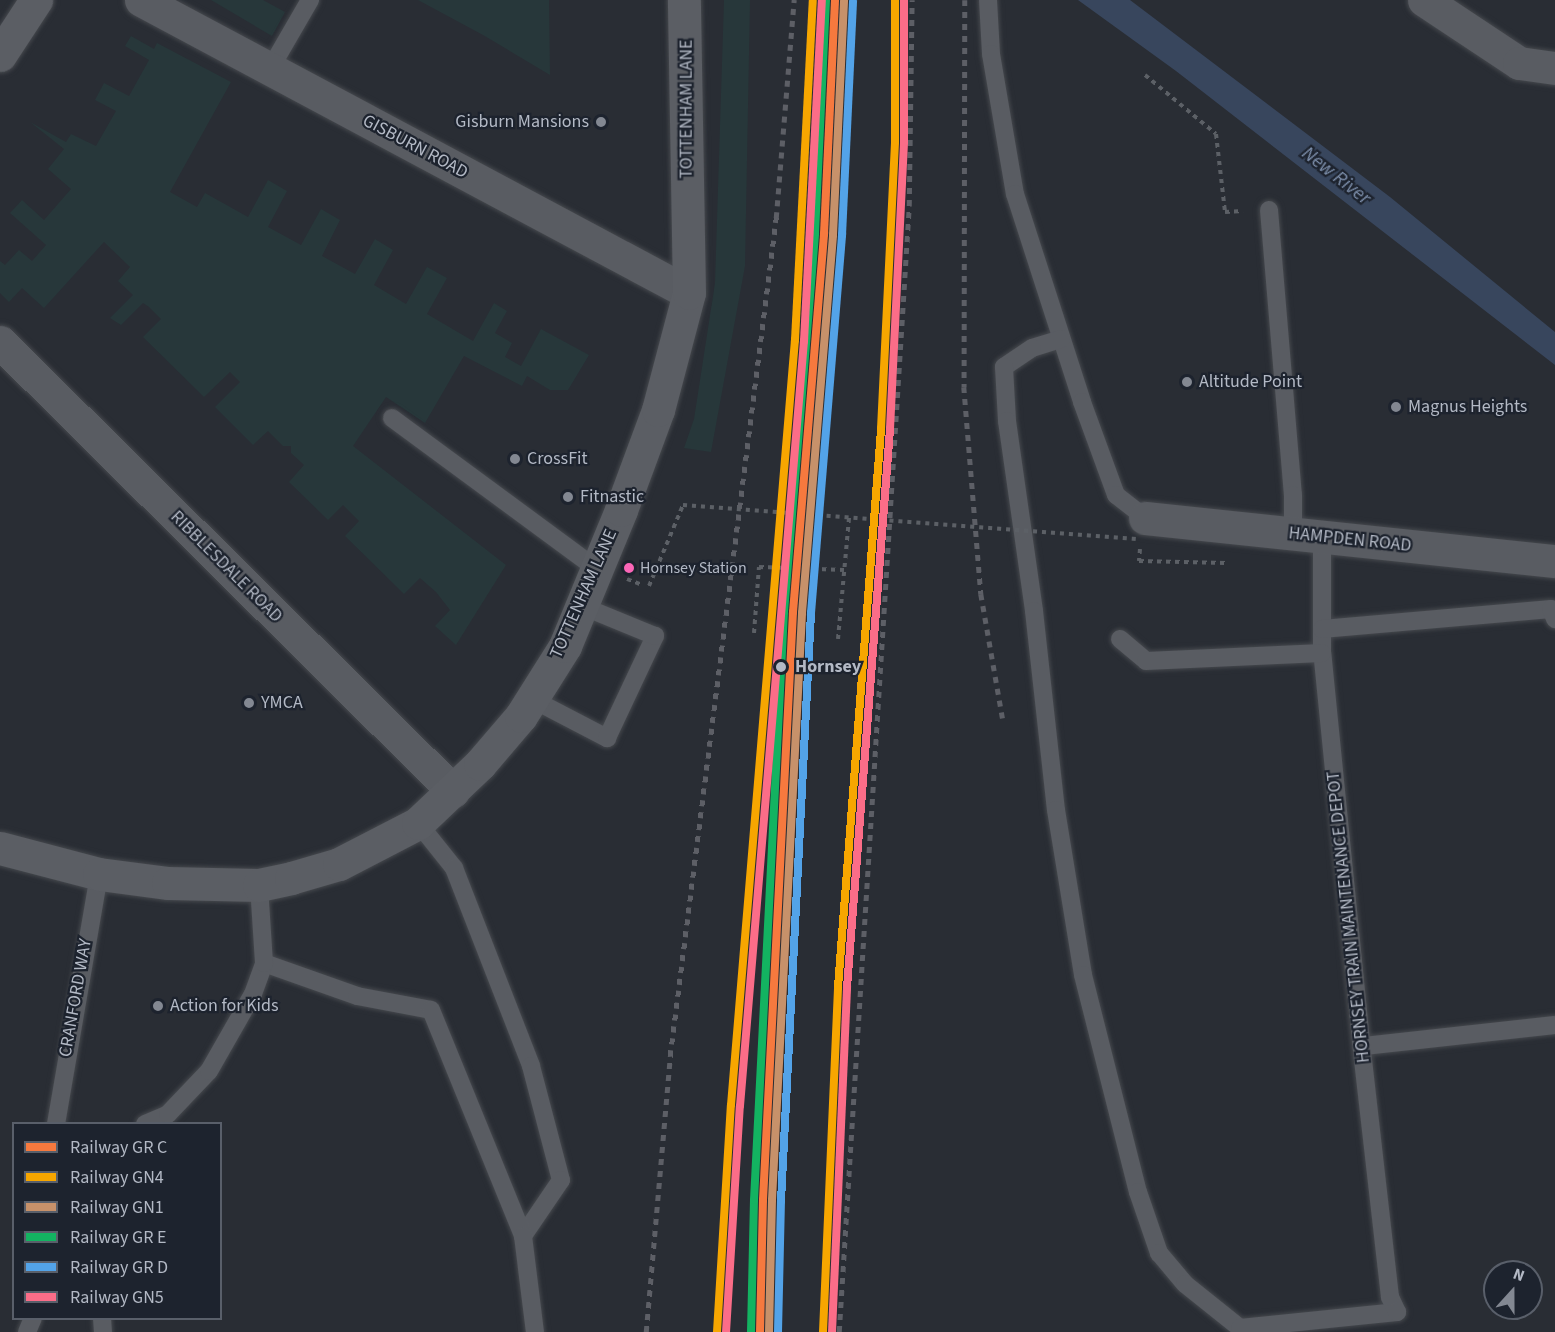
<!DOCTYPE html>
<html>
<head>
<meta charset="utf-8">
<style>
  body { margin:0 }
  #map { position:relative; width:1555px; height:1332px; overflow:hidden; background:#292d34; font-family:"Source Sans 3",sans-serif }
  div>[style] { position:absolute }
  .green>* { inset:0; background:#27373a }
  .water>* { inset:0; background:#38465d }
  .path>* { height:4px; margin-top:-2px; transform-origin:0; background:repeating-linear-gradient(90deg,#5c6066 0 4.5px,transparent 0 9px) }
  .roads { filter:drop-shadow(0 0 2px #45484d) drop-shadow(0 0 2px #45484d) }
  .service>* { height:18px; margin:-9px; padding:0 9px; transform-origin:9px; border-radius:9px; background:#595c62 }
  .minor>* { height:33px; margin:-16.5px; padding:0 16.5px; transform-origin:16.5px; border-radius:16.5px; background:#595c62 }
  .primary>* { height:33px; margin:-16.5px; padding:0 16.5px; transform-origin:16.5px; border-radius:16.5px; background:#5b5e64 }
  .rail>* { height:4.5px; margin-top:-2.25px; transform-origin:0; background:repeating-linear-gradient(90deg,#5d5f66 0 6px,transparent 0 12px) }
  .path-bridge>* { height:4px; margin-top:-2px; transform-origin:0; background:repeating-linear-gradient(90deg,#5c6066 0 4.5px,transparent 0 9px) }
  .rail-1>* { height:8px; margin:-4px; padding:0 4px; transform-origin:4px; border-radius:4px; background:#f6793e }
  .rail-2>* { height:8px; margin:-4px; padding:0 4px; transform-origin:4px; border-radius:4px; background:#f7a600 }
  .rail-3>* { height:8px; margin:-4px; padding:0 4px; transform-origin:4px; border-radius:4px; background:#c7916a }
  .rail-4>* { height:8px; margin:-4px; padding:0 4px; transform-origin:4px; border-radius:4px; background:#13b361 }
  .rail-5>* { height:8px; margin:-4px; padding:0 4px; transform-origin:4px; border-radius:4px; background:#53a3e8 }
  .rail-6>* { height:8px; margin:-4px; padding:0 4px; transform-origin:4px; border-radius:4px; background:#fb6d88 }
  .dots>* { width:16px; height:16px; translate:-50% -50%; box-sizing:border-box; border:3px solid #1d232e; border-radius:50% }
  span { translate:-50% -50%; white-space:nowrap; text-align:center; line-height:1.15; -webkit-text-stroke:4.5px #1d232e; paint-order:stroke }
  .bus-label { font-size:16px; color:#b3b9c5 }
  .left { translate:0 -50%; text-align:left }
  .street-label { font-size:18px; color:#b3b9c5 }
  .poi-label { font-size:18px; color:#b3b9c5 }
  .right { translate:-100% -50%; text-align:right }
  .stop-label { font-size:18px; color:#b3b9c5; font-weight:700 }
  .water-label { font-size:20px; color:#7c8eaa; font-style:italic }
  .legend { position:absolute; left:12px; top:1122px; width:210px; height:198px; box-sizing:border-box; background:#1d232e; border:2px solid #595f6a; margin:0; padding:8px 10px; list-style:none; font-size:18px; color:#b3b9c5 }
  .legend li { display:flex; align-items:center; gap:12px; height:30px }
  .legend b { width:30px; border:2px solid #595f6a }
  .north { position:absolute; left:1483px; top:1260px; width:60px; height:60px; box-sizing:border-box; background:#1d232e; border:2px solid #595f6a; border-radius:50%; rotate:21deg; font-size:16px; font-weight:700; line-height:24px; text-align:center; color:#b3b9c5 }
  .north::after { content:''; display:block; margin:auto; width:21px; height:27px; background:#838892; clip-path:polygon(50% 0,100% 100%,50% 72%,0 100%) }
</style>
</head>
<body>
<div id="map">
  <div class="green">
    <i style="clip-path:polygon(211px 0,263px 0,285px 12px,272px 36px)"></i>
    <i style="clip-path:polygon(418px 0,549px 0,550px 75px,483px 35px)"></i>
    <i style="clip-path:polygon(724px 0,750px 0,745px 266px,711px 452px,684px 448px,694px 419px,715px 283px)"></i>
    <i style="clip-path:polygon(131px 36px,154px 49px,157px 43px,231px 82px,170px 192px,197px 207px,205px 193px,248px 217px,268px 180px,287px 191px,268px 227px,301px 245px,321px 209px,340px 220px,322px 256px,355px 274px,375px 239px,393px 250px,374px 285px,406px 304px,427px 267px,447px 278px,427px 314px,473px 341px,494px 303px,507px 311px,495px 333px,512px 343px,505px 357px,521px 366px,541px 329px,589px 355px,568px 390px,550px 390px,527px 376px,522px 386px,464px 356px,425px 423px,386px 397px,353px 446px,506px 565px,456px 645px,435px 626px,450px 610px,436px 592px,420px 578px,404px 594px,345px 536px,359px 521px,343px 505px,328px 520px,289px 482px,304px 465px,291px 453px,291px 446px,283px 446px,268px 431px,253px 445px,215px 407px,240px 382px,230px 372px,204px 397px,143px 337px,161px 319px,149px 307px,143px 303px,121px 325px,110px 318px,133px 295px,118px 281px,130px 267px,104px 242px,44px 308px,22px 288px,9px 302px,0 293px,0 261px,5px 265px,19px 250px,32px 261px,46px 245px,10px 213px,22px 200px,44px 220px,71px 189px,48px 169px,64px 149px,30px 122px,66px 142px,71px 134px,96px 146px,116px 111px,95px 100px,104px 83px,129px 96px,149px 60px,125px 46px)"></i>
  </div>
  <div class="water">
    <i style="clip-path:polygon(1078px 0,1130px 0,1390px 197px,1555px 332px,1555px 365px,1176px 71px)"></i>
  </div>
  <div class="path">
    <i style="left:1145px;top:75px;width:92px;rotate:39.7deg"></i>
    <i style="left:1216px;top:134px;width:79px;rotate:83.4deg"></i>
    <i style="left:1225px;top:212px;width:18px;rotate:-3deg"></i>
    <i style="left:1140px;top:549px;width:12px;rotate:95deg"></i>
    <i style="left:1139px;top:561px;width:87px;rotate:1.3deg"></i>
    <i style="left:627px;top:579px;width:14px;rotate:21deg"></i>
    <i style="left:649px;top:586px;width:88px;rotate:-67.2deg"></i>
    <i style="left:754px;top:633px;width:66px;rotate:-85.7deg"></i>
    <i style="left:759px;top:567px;width:85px;rotate:2deg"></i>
    <i style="left:838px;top:639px;width:122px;rotate:-84.8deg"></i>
  </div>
  <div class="roads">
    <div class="service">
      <i style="left:988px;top:0;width:54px;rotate:86.8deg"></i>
      <i style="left:991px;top:54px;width:142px;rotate:80.3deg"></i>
      <i style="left:1015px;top:194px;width:219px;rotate:72.1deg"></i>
      <i style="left:1082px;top:402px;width:99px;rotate:69.9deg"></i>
      <i style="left:1116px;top:495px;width:37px;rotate:38deg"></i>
      <i style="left:270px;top:69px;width:80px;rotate:-59.9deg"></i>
      <i style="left:1269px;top:210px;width:286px;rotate:85.2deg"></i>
      <i style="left:1293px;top:495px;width:40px;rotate:90deg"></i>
      <i style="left:1061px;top:339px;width:30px;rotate:163deg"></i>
      <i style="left:1032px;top:348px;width:34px;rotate:146deg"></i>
      <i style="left:1004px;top:367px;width:54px;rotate:86.8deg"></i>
      <i style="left:1007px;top:421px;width:192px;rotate:81.9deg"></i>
      <i style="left:1034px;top:611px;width:200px;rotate:83.7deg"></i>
      <i style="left:1056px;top:810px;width:167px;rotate:80.7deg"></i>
      <i style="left:1083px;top:975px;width:224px;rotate:75.8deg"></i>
      <i style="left:1138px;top:1192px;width:65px;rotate:71deg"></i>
      <i style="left:1159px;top:1253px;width:40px;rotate:50deg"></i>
      <i style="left:1185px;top:1284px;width:70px;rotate:38.7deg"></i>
      <i style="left:1240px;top:1328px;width:158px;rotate:-5.8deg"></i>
      <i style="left:1397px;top:1312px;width:17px;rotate:-115deg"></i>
      <i style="left:1390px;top:1297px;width:238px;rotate:-96.5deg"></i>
      <i style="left:1363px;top:1061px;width:410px;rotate:-95.7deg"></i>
      <i style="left:1322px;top:653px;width:116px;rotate:-90deg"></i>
      <i style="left:392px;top:418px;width:256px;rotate:36.4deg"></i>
      <i style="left:1322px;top:629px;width:230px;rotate:-5deg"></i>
      <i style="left:1551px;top:609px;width:11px;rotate:68deg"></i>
      <i style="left:1120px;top:639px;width:34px;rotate:40deg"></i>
      <i style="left:1146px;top:661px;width:176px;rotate:-2.6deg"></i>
      <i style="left:532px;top:699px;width:85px;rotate:27.5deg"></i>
      <i style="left:607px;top:738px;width:113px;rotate:-64.8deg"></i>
      <i style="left:655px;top:636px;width:79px;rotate:-157.7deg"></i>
      <i style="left:418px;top:823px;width:58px;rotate:51.3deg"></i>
      <i style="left:454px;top:868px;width:212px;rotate:68.7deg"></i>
      <i style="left:531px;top:1066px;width:118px;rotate:75.3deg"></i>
      <i style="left:561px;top:1180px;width:68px;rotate:124.2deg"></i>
      <i style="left:264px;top:963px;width:99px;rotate:19.5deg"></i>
      <i style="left:357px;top:996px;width:75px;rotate:10.7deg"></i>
      <i style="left:431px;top:1010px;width:244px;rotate:67.8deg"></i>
      <i style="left:523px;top:1236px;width:97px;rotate:82.9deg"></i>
      <i style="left:1364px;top:1046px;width:192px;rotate:-6.3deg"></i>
      <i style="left:56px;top:1124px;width:254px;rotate:-80.2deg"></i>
      <i style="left:145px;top:1124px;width:25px;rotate:-23deg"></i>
      <i style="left:168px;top:1114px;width:59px;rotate:-46.4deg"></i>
      <i style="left:209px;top:1071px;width:89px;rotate:-60.3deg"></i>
      <i style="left:253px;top:994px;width:33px;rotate:-70deg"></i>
      <i style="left:264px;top:963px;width:78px;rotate:-93.7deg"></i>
      <i style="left:102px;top:1318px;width:14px;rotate:86deg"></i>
      <i style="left:27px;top:1332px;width:15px;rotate:-67deg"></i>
    </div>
    <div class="minor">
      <i style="left:141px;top:0;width:621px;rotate:28.13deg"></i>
      <i style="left:1424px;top:0;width:114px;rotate:33.6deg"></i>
      <i style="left:1519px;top:63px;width:36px;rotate:8deg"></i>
      <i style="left:0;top:342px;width:638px;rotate:44.75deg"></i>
      <i style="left:1145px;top:518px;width:412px;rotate:6deg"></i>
    </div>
    <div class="primary">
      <i style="left:0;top:55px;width:66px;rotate:-56.8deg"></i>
      <i style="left:0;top:848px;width:102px;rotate:14.7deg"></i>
      <i style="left:99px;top:874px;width:70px;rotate:7.4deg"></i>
      <i style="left:168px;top:883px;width:91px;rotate:1.3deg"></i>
      <i style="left:259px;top:885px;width:33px;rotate:-12deg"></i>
      <i style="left:291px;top:878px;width:50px;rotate:-16.3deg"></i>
      <i style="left:339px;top:864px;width:89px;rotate:-27.4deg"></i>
      <i style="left:418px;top:823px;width:86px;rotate:-43.6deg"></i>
      <i style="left:480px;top:764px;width:63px;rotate:-49.5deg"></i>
      <i style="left:521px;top:716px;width:83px;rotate:-57.8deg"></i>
      <i style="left:565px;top:646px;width:147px;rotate:-67.6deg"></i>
      <i style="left:621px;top:510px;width:107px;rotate:-69.7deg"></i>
      <i style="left:658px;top:410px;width:121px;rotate:-75.2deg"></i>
      <i style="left:689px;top:293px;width:293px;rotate:-91deg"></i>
    </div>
  </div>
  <div class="rail">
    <i style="left:965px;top:0;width:387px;rotate:90.1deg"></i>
    <i style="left:964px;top:387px;width:208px;rotate:85.3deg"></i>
    <i style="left:981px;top:594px;width:128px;rotate:80.1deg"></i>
    <i style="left:646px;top:1332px;width:277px;rotate:-85deg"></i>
    <i style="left:670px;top:1056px;width:845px;rotate:-82.79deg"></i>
    <i style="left:776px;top:218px;width:219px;rotate:-85.3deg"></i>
    <i style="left:839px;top:1332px;width:1128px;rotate:-86.44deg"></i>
    <i style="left:909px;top:206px;width:206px;rotate:-89.2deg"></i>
  </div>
  <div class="path-bridge">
    <i style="left:683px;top:505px;width:458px;rotate:4.3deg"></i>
  </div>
  <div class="rail-1">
    <i style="left:760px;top:1332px;width:132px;rotate:-88.7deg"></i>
    <i style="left:763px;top:1200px;width:589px;rotate:-87.08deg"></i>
    <i style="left:793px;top:612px;width:379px;rotate:-85.3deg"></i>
    <i style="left:824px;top:234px;width:234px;rotate:-87.3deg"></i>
  </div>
  <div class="rail-2">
    <i style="left:717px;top:1332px;width:227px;rotate:-86.5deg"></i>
    <i style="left:731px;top:1105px;width:768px;rotate:-85.22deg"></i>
    <i style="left:795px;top:340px;width:340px;rotate:-87deg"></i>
    <i style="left:823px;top:1332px;width:345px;rotate:-87.5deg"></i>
    <i style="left:838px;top:987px;width:560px;rotate:-85.59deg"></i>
    <i style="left:881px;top:429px;width:287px;rotate:-87.2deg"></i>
    <i style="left:895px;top:142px;width:142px;rotate:-90deg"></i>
  </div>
  <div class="rail-3">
    <i style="left:769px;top:1332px;width:132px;rotate:-88.7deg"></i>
    <i style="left:772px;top:1200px;width:588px;rotate:-87.07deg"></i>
    <i style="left:802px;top:613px;width:379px;rotate:-85.3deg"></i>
    <i style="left:833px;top:235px;width:235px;rotate:-87.3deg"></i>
  </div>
  <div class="rail-4">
    <i style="left:751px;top:1332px;width:132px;rotate:-88.7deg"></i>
    <i style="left:754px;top:1200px;width:589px;rotate:-87.08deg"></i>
    <i style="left:784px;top:612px;width:380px;rotate:-85.3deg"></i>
    <i style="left:815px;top:233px;width:233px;rotate:-87.3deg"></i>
  </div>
  <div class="rail-5">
    <i style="left:778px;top:1332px;width:131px;rotate:-88.7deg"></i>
    <i style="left:781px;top:1201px;width:589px;rotate:-87.08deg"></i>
    <i style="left:811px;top:613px;width:379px;rotate:-85.3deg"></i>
    <i style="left:842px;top:235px;width:234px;rotate:-87.3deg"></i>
  </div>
  <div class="rail-6">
    <i style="left:726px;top:1332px;width:226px;rotate:-86.5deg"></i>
    <i style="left:740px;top:1106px;width:768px;rotate:-85.22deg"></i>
    <i style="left:804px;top:341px;width:341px;rotate:-87deg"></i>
    <i style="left:832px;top:1332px;width:344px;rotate:-87.5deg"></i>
    <i style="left:847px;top:988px;width:561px;rotate:-85.6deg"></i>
    <i style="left:890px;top:429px;width:287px;rotate:-87.2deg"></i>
    <i style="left:904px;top:142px;width:142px;rotate:-90deg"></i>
  </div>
  <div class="dots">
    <i style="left:601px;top:122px;background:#838892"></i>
    <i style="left:1187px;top:382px;background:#838892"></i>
    <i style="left:1396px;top:407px;background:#838892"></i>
    <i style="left:515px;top:459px;background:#838892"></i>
    <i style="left:568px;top:497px;background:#838892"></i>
    <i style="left:629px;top:568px;background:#fa66b7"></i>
    <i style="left:781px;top:667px;background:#b3b9c5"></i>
    <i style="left:249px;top:703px;background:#838892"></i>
    <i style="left:158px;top:1006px;background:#838892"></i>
  </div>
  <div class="bus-label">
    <span class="left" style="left:640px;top:568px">Hornsey Station</span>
  </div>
  <div class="street-label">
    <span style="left:687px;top:109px;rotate:-90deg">TOTTENHAM LANE</span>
    <span style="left:415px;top:147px;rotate:28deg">GISBURN ROAD</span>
    <span style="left:1350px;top:540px;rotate:6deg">HAMPDEN ROAD</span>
    <span style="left:226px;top:567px;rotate:45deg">RIBBLESDALE ROAD</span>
    <span style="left:584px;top:594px;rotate:-66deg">TOTTENHAM LANE</span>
    <span style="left:1349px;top:917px;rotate:-96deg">HORNSEY TRAIN MAINTENANCE DEPOT</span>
    <span style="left:76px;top:998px;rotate:-80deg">CRANFORD WAY</span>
  </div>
  <div class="poi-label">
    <span class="right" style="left:589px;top:122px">Gisburn Mansions</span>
    <span class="left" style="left:1199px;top:382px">Altitude Point</span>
    <span class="left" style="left:1408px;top:407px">Magnus Heights</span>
    <span class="left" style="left:527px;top:459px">CrossFit</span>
    <span class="left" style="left:580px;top:497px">Fitnastic</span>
    <span class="left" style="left:261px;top:703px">YMCA</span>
    <span class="left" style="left:170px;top:1006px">Action for Kids</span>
  </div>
  <div class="stop-label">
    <span class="left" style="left:795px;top:667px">Hornsey</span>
  </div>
  <div class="water-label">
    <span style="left:1336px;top:176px;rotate:38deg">New River</span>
  </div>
  <ul class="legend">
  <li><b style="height:8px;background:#f6793e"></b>Railway GR C</li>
  <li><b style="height:8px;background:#f7a600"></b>Railway GN4</li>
  <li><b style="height:8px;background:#c7916a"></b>Railway GN1</li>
  <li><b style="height:8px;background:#13b361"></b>Railway GR E</li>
  <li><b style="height:8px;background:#53a3e8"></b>Railway GR D</li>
  <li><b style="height:8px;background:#fb6d88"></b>Railway GN5</li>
  </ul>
  <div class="north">N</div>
</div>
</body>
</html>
